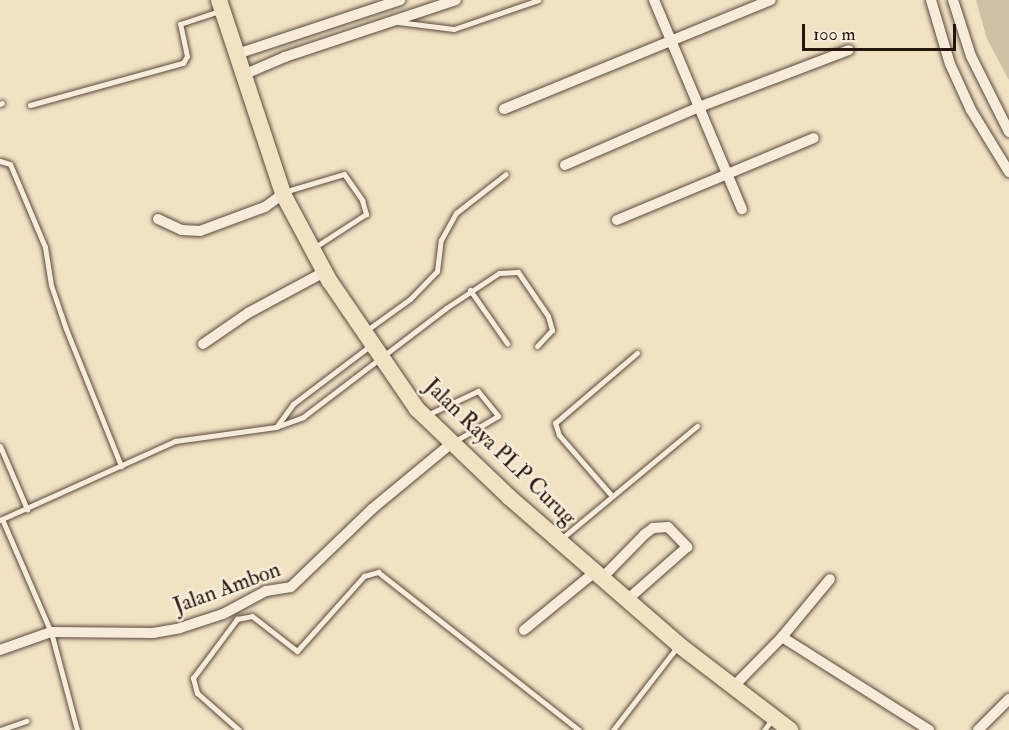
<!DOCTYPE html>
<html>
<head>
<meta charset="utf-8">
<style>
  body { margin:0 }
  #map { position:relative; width:1009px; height:730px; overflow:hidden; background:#f2e2c4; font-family:"IM FELL Double Pica",serif }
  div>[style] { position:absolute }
  .green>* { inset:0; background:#cfbfa5 }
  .roads { filter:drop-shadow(0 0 2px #58493c) drop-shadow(0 0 2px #58493c) }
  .service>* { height:5px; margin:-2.5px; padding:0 2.5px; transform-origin:2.5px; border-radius:2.5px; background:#f7ecd9 }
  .minor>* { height:10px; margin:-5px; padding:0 5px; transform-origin:5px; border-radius:5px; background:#f7ecd9 }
  .primary>* { height:16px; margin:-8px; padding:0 8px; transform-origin:8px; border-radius:8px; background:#f2e2c4 }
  span { translate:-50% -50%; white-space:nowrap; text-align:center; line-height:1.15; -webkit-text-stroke:5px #f7ecd9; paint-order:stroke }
  .street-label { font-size:22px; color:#25160e }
  .scale { position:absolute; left:802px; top:24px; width:154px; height:27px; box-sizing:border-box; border:3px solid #25160e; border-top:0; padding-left:8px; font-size:18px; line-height:21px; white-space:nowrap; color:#25160e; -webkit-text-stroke:4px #f7ecd9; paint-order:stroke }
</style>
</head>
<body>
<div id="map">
  <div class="green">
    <i style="clip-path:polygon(976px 0,1009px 0,1009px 80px,987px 39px)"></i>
  </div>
  <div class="roads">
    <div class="service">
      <i style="left:398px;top:22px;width:56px;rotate:7.1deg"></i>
      <i style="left:454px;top:29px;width:89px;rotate:-19deg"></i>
      <i style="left:0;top:104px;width:2px;rotate:-27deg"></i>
      <i style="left:30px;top:105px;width:159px;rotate:-15.4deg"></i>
      <i style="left:183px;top:63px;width:8px;rotate:-60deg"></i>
      <i style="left:187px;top:56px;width:33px;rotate:-102deg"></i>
      <i style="left:180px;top:24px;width:41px;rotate:-18.4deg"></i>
      <i style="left:0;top:161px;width:10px;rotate:17deg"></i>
      <i style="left:10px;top:164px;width:90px;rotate:67.1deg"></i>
      <i style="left:45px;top:247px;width:38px;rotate:81deg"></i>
      <i style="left:51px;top:285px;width:46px;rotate:71.2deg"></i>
      <i style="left:66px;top:329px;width:148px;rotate:68.1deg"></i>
      <i style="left:287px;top:191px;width:59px;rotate:-16.6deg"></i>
      <i style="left:344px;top:174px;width:32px;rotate:55deg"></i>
      <i style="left:362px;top:200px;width:15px;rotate:74deg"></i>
      <i style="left:366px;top:214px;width:61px;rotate:147.1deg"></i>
      <i style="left:470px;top:290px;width:65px;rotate:55.1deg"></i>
      <i style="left:367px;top:330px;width:53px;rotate:-35.8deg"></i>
      <i style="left:410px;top:299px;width:39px;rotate:-46deg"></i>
      <i style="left:437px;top:271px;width:31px;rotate:-83deg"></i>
      <i style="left:441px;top:240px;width:31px;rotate:-61deg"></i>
      <i style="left:456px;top:213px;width:63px;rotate:-38deg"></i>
      <i style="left:429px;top:414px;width:54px;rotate:-25.1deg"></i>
      <i style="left:478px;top:391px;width:32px;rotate:51deg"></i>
      <i style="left:498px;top:416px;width:50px;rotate:149.8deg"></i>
      <i style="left:277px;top:426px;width:27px;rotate:-54deg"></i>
      <i style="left:293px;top:404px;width:98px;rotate:-37.1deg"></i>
      <i style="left:0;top:446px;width:69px;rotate:66.8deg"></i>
      <i style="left:612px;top:496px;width:81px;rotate:-131deg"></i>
      <i style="left:559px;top:435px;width:13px;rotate:-108deg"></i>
      <i style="left:555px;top:423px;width:108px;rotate:-40.5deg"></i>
      <i style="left:2px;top:519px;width:123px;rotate:66.6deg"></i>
      <i style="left:51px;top:632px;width:101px;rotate:75.1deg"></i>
      <i style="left:0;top:520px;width:192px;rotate:-24.3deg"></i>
      <i style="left:175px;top:441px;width:102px;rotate:-7.9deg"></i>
      <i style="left:276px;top:427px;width:29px;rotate:-20deg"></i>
      <i style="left:303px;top:417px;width:180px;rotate:-37.3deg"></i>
      <i style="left:446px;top:308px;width:64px;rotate:-33.4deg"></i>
      <i style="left:499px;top:273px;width:19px;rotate:-3deg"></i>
      <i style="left:518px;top:272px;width:53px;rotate:55.7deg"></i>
      <i style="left:548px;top:316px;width:15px;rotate:74deg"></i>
      <i style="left:552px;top:330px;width:22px;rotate:133deg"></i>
      <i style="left:561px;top:539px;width:177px;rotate:-39.7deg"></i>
      <i style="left:0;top:730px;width:28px;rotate:-19deg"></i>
      <i style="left:239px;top:730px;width:56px;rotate:-138.6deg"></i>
      <i style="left:197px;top:693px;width:16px;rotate:-105deg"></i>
      <i style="left:193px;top:678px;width:74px;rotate:-53.3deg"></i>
      <i style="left:237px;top:619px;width:15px;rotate:-11deg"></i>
      <i style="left:252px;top:616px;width:57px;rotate:37.9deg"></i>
      <i style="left:297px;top:651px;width:101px;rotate:-48.2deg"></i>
      <i style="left:364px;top:576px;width:15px;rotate:-16deg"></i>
      <i style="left:378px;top:572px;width:256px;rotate:38.2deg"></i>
      <i style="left:613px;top:730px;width:106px;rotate:-52.3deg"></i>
      <i style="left:764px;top:730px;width:15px;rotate:-53deg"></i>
    </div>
    <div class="minor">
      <i style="left:654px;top:0;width:227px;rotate:67.2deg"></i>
      <i style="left:931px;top:0;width:67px;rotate:73.5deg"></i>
      <i style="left:950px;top:64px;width:51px;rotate:65.5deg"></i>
      <i style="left:971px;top:110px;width:73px;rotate:58.5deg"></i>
      <i style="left:953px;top:0;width:59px;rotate:72.2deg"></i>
      <i style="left:971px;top:56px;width:85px;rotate:63.4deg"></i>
      <i style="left:237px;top:54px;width:172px;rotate:-18.3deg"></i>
      <i style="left:243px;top:75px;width:46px;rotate:-23.2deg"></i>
      <i style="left:285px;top:57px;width:180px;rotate:-18.4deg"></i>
      <i style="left:504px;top:109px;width:288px;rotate:-22.2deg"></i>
      <i style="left:565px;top:165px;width:146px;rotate:-23.4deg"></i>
      <i style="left:699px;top:107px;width:160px;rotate:-20.8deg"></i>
      <i style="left:158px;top:219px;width:26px;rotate:25deg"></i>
      <i style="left:182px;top:230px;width:18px;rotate:3deg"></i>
      <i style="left:200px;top:231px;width:69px;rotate:-20.3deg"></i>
      <i style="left:265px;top:207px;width:22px;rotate:-36deg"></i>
      <i style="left:617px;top:220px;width:213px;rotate:-22.6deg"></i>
      <i style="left:203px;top:344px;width:55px;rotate:-34.6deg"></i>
      <i style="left:248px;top:313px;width:86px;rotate:-28.3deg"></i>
      <i style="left:603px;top:577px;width:60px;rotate:-45.7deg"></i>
      <i style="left:645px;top:534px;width:10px;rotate:-37deg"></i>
      <i style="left:653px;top:528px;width:15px;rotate:-4deg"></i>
      <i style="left:668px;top:527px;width:28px;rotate:46deg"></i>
      <i style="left:687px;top:547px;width:79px;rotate:138.6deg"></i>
      <i style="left:524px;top:630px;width:93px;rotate:-39.3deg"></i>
      <i style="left:782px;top:637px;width:75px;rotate:-50.4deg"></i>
      <i style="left:0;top:650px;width:54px;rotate:-19.4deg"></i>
      <i style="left:51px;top:632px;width:102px;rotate:0.6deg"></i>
      <i style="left:153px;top:633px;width:27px;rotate:-10deg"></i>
      <i style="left:180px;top:628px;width:45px;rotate:-18deg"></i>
      <i style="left:223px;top:614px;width:49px;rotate:-28.1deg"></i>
      <i style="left:266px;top:591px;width:25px;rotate:-9deg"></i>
      <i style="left:291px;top:587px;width:112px;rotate:-43.9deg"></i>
      <i style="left:372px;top:509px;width:105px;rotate:-39.6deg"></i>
      <i style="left:734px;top:686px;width:69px;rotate:-45.6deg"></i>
      <i style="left:782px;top:637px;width:174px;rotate:32.3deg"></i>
      <i style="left:978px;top:730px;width:44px;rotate:-45deg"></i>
    </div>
    <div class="primary">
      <i style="left:219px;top:0;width:204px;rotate:71.7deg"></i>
      <i style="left:283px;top:194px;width:98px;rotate:61.9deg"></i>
      <i style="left:329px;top:280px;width:156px;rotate:55.7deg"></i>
      <i style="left:417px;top:409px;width:127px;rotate:43.7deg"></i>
      <i style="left:509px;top:497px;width:225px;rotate:41deg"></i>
      <i style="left:679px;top:645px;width:140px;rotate:37.4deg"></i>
    </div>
  </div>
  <div class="street-label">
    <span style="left:500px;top:452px;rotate:44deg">Jalan Raya PLP Curug</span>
    <span style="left:227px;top:588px;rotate:-20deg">Jalan Ambon</span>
  </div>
  <div class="scale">100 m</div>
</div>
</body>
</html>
